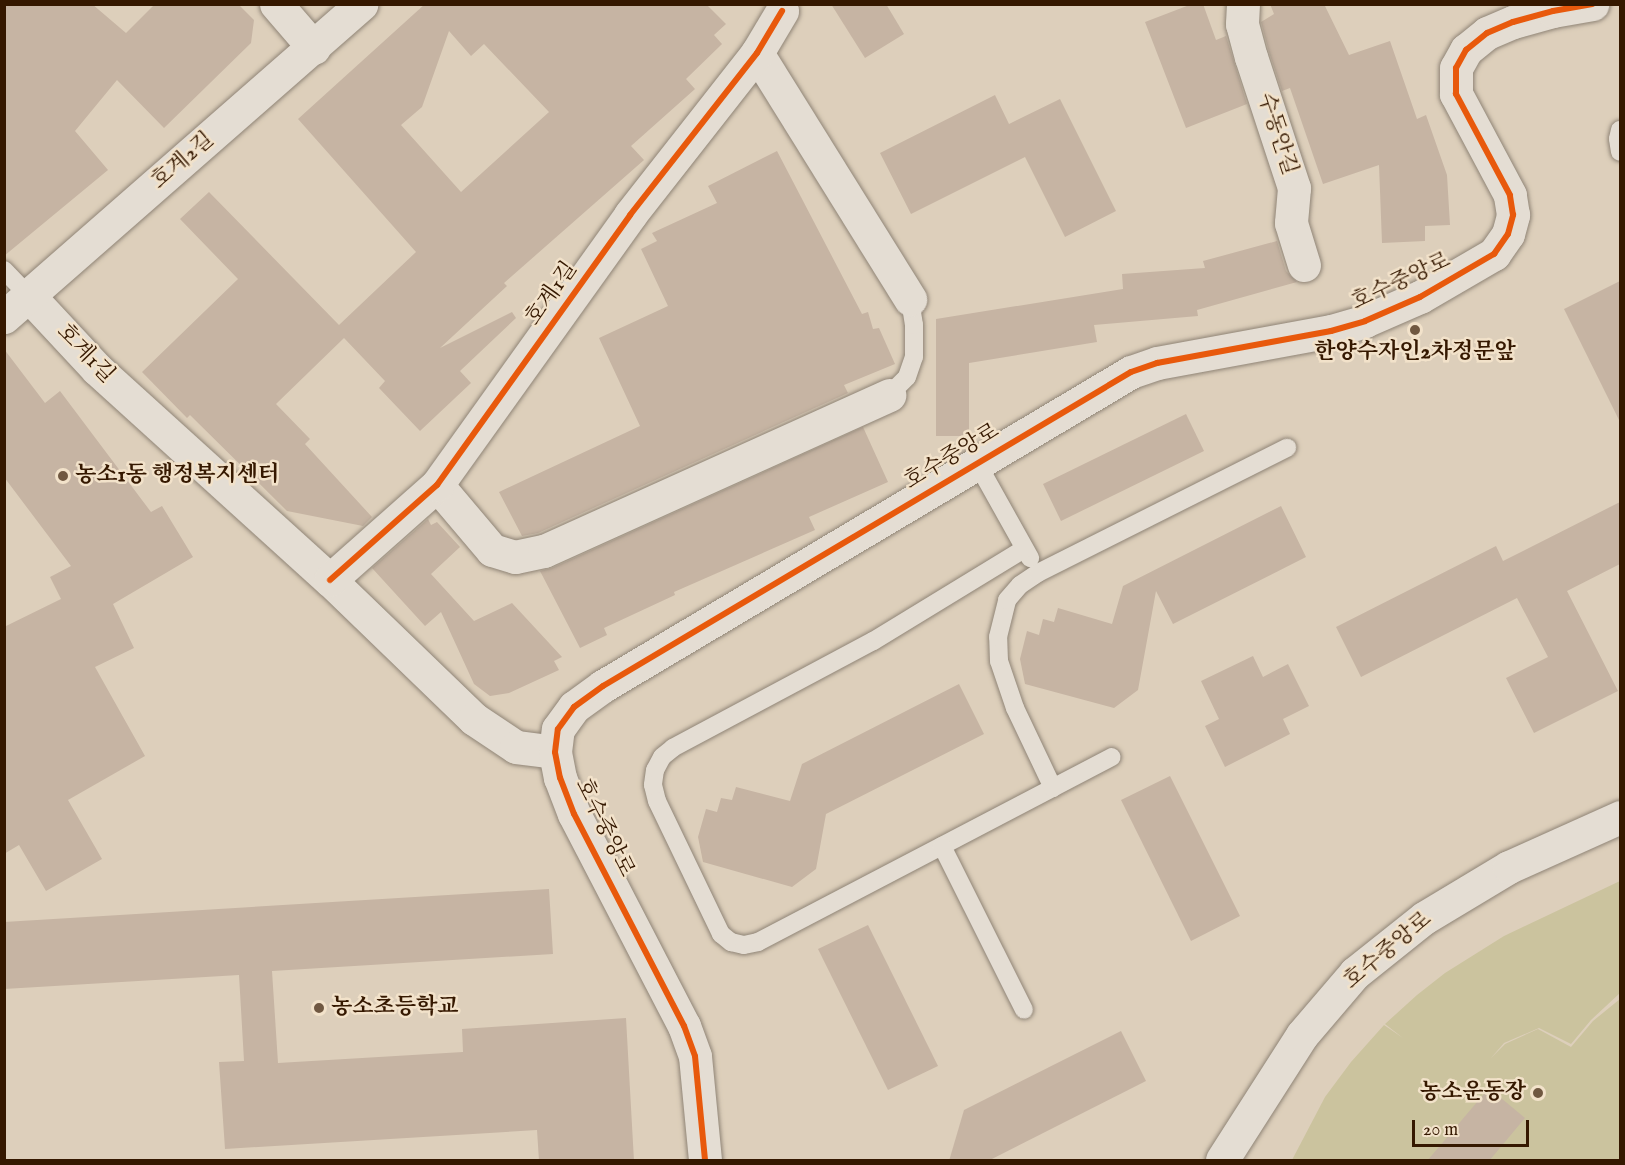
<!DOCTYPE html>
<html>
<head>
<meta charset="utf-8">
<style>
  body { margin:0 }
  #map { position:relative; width:1625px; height:1165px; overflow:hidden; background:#ddcfbb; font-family:"IM FELL English","Noto Serif KR",serif }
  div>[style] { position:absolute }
  .green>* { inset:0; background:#cbc39e }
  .building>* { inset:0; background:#c6b4a3 }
  .roads { filter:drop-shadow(0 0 2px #8f8476) drop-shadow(0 0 2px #8f8476) }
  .service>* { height:18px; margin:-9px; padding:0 9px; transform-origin:9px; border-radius:9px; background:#e4ddd3 }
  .minor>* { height:33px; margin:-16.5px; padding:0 16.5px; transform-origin:16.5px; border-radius:16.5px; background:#e4ddd3 }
  .tertiary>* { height:33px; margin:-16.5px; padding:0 16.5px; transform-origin:16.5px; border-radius:16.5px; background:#e4ddd3 }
  .cycleway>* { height:6px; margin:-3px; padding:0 3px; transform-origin:3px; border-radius:3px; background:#e8590c }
  .dots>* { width:16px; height:16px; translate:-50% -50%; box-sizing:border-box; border:3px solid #f2e2ca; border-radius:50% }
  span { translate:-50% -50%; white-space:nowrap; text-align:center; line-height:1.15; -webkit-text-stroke:5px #f2e2ca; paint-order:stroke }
  .street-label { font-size:22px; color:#351800 }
  .poi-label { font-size:22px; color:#351800; font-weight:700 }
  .left { translate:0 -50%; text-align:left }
  .right { translate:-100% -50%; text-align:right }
  .frame { position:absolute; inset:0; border:6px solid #351800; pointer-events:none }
  .scale { position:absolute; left:1412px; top:1120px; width:117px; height:27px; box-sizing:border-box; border:3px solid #351800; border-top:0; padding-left:8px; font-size:18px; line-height:21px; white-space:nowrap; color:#351800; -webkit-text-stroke:4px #f2e2ca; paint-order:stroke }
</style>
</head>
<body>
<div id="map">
  <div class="green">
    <i style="clip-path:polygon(1620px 881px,1620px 993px,1591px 1020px,1571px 1044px,1539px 1028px,1504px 1043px,1491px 1058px,1505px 1044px,1538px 1029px,1571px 1047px,1593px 1021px,1620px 999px,1620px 1160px,1292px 1160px,1325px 1097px,1351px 1062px,1384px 1025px,1403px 1038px,1385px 1024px,1417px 995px,1445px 973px,1504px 936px)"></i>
  </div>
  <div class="building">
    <i style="clip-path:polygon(4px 4px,92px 4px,126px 33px,155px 4px,238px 4px,254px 20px,251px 43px,164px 128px,117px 80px,75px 131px,108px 170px,4px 256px)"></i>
    <i style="clip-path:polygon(evenodd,425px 4px,706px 4px,726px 24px,714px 35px,722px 44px,686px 79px,695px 89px,631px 146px,644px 160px,504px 283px,507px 286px,440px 348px,512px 312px,516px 318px,460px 371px,471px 383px,420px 431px,379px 388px,385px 381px,344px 338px,276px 404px,310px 439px,305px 444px,372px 517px,363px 526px,287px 511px,190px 415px,187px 418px,142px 372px,238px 279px,180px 219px,209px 192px,339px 325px,416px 252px,298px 119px,425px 4px,449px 31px,471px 56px,484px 44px,549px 112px,461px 192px,401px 125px,422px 107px,449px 31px)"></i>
    <i style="clip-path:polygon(831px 4px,886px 4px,904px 34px,865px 58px)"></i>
    <i style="clip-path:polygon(1192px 4px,1203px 4px,1216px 40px,1226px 36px,1247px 104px,1186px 128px,1145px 22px)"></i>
    <i style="clip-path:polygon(1270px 4px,1324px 4px,1349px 55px,1390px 41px,1417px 119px,1426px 115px,1447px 175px,1450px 225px,1425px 226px,1425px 241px,1382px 243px,1379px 165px,1323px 184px,1290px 88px,1282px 91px,1269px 52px,1261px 22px,1274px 14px)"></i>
    <i style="clip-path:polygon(995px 95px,1009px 124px,1060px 99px,1116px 211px,1065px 237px,1025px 157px,911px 214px,880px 153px)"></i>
    <i style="clip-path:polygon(777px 151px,862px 314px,868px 312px,873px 329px,879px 328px,895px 364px,844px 385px,848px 393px,538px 533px,522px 536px,499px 492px,640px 426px,599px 338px,668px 306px,641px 249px,657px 241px,652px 233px,717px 203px,708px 186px)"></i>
    <i style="clip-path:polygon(1277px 241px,1286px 271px,1297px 282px,1197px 310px,1198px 316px,1094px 325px,1097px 342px,969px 363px,969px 436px,936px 436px,936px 319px,1123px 289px,1122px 274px,1205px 268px,1203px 261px)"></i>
    <i style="clip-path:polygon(1620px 281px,1620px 422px,1564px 309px)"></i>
    <i style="clip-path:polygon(4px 349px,45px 403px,60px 391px,151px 512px,162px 506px,193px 557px,113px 604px,134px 648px,95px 667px,145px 756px,68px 800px,102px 859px,46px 891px,19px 845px,4px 854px,4px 627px,61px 599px,50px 577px,71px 566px,4px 477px)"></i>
    <i style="clip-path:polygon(1186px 414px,1204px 451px,1061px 521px,1043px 484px)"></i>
    <i style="clip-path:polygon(863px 427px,888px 482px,809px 517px,815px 530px,674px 592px,675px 595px,604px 628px,607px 635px,580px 648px,540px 571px,552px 568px)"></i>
    <i style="clip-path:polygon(1620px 502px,1620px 564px,1567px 591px,1618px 691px,1534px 733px,1506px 678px,1548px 657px,1517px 598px,1361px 677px,1336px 627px,1496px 546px,1503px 561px)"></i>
    <i style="clip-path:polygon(1281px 506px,1306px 557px,1173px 624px,1156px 591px,1138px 690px,1114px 708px,1025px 684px,1020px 659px,1027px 631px,1039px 635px,1043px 619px,1054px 622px,1058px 608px,1112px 624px,1123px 586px)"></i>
    <i style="clip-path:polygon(428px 519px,431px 525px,437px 522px,460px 547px,431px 574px,474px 621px,512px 603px,562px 657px,554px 661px,559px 670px,509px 693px,490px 696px,474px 684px,441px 612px,425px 626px,372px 568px)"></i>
    <i style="clip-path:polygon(1253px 656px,1263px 677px,1288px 664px,1309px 706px,1283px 719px,1290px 734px,1225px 767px,1205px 726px,1219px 719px,1201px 681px)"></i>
    <i style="clip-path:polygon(959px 684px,984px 734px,826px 814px,816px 869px,792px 887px,703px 862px,698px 837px,706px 809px,717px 812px,721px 798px,732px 800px,736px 787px,790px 801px,802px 764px)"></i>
    <i style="clip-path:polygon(1170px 776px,1240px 916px,1191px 941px,1121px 800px)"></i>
    <i style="clip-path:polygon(549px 889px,553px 954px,272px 971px,278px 1063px,463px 1052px,462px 1029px,626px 1018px,634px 1161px,539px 1161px,537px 1130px,225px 1149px,219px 1062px,244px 1061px,239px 975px,4px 989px,4px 922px)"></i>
    <i style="clip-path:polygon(868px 925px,938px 1066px,888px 1090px,818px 949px)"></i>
    <i style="clip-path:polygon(1121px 1031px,1146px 1081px,988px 1161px,949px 1161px,964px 1110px)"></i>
    <i style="clip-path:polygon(1489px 1088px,1525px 1118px,1489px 1161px,1427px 1161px)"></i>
  </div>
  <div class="roads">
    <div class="service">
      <i style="left:1620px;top:130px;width:9px;rotate:103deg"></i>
      <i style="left:1618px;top:139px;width:13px;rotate:81deg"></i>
      <i style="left:4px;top:270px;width:36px;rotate:46deg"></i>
      <i style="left:889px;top:395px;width:25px;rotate:-45deg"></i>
      <i style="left:907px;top:377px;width:21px;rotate:-71deg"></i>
      <i style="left:914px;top:357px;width:32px;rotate:-90deg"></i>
      <i style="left:914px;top:325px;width:26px;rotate:-99deg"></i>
      <i style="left:977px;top:463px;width:109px;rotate:60.8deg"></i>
      <i style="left:1024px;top:549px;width:177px;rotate:148.6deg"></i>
      <i style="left:873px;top:641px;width:227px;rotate:151.9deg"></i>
      <i style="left:673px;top:748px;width:14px;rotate:141deg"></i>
      <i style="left:662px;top:757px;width:15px;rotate:118deg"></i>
      <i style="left:655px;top:770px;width:15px;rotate:98deg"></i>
      <i style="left:653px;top:785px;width:16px;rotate:76deg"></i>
      <i style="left:657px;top:801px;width:148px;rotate:64.3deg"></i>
      <i style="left:721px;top:934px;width:13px;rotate:39deg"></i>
      <i style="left:731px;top:942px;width:13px;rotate:13deg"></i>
      <i style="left:744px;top:945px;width:14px;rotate:-12deg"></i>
      <i style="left:758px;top:942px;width:399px;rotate:-27.6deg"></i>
      <i style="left:1053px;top:788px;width:89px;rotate:-115.4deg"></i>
      <i style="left:1015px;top:708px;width:50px;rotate:-108.8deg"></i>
      <i style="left:999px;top:661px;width:24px;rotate:-92deg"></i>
      <i style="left:998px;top:637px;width:38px;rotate:-76deg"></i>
      <i style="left:1007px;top:600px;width:20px;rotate:-49deg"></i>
      <i style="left:1020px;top:585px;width:22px;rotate:-34deg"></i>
      <i style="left:1038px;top:573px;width:279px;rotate:-26.7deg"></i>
      <i style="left:942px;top:846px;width:183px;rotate:63.4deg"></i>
    </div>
    <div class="minor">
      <i style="left:276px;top:4px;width:58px;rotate:49.2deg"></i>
      <i style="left:1243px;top:4px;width:20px;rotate:93deg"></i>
      <i style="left:1242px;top:24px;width:34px;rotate:75deg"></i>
      <i style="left:1251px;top:57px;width:138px;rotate:71.8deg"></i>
      <i style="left:1294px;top:188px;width:35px;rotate:95deg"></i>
      <i style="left:1291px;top:223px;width:44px;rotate:72.8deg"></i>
      <i style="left:757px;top:53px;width:290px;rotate:58.1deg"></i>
      <i style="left:29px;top:296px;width:100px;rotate:47deg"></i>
      <i style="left:97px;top:369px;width:314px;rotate:42.2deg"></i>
      <i style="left:330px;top:580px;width:200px;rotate:44deg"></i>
      <i style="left:474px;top:719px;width:50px;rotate:33.7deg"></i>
      <i style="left:516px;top:747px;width:39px;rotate:7deg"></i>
      <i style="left:4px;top:317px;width:475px;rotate:-41.2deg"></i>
      <i style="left:437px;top:485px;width:85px;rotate:49.8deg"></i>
      <i style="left:492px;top:550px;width:24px;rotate:17deg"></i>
      <i style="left:515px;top:557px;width:30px;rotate:-12deg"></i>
      <i style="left:544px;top:551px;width:379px;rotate:-24.3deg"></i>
      <i style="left:330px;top:580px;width:143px;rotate:-41.6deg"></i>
      <i style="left:437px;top:485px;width:332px;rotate:-54.4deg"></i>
      <i style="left:630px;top:215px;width:206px;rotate:-51.9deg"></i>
      <i style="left:757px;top:53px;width:49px;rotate:-59.2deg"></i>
      <i style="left:705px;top:1160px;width:104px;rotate:-95.5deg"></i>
      <i style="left:695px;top:1056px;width:32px;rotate:-110deg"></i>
      <i style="left:684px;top:1026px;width:239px;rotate:-117.4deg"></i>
      <i style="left:574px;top:814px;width:39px;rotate:-111deg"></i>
      <i style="left:560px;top:778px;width:26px;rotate:-101deg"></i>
      <i style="left:555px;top:752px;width:23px;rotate:-83deg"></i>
      <i style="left:558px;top:729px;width:27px;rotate:-54deg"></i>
      <i style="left:574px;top:707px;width:36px;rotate:-36deg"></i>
      <i style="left:603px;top:686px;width:614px;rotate:-30.74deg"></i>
      <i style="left:1131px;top:372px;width:28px;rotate:-19deg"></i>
      <i style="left:1157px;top:363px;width:177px;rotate:-10.4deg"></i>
      <i style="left:1331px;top:331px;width:35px;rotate:-16deg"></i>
      <i style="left:1365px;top:321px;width:60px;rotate:-23.6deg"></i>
      <i style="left:1420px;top:297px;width:86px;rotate:-30.2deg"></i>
      <i style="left:1494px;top:254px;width:24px;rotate:-55deg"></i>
      <i style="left:1508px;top:234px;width:20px;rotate:-75deg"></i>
      <i style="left:1513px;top:215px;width:20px;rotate:-99deg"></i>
      <i style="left:1510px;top:195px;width:115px;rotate:-118.1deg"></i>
      <i style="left:1456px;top:94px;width:26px;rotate:-90deg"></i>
      <i style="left:1456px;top:68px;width:21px;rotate:-61deg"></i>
      <i style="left:1466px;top:50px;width:27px;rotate:-39deg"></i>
      <i style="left:1487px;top:33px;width:28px;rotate:-23deg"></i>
      <i style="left:1513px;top:22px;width:41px;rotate:-15.4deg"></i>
      <i style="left:1553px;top:11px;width:40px;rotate:-10deg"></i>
    </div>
    <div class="tertiary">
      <i style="left:1222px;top:1160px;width:148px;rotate:-57.4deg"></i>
      <i style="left:1302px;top:1035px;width:82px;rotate:-49.5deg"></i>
      <i style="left:1355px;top:973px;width:88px;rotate:-38.6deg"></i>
      <i style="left:1424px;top:918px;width:99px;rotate:-31deg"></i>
      <i style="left:1509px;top:867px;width:122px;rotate:-24.2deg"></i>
    </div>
  </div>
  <div class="cycleway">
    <i style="left:330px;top:580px;width:143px;rotate:-41.6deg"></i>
    <i style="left:437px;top:485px;width:332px;rotate:-54.4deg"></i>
    <i style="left:630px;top:215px;width:206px;rotate:-51.9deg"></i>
    <i style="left:757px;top:53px;width:49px;rotate:-59.2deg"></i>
    <i style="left:705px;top:1160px;width:104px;rotate:-95.5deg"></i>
    <i style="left:695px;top:1056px;width:32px;rotate:-110deg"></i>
    <i style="left:684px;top:1026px;width:239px;rotate:-117.4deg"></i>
    <i style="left:574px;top:814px;width:39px;rotate:-111deg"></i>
    <i style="left:560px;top:778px;width:26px;rotate:-101deg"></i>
    <i style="left:555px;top:752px;width:23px;rotate:-83deg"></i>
    <i style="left:558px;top:729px;width:27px;rotate:-54deg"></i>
    <i style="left:574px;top:707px;width:36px;rotate:-36deg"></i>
    <i style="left:603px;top:686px;width:614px;rotate:-30.74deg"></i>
    <i style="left:1131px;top:372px;width:28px;rotate:-19deg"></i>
    <i style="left:1157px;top:363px;width:177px;rotate:-10.4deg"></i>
    <i style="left:1331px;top:331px;width:35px;rotate:-16deg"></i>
    <i style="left:1365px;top:321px;width:60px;rotate:-23.6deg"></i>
    <i style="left:1420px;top:297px;width:86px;rotate:-30.2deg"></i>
    <i style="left:1494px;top:254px;width:24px;rotate:-55deg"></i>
    <i style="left:1508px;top:234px;width:20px;rotate:-75deg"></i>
    <i style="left:1513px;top:215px;width:20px;rotate:-99deg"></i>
    <i style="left:1510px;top:195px;width:115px;rotate:-118.1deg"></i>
    <i style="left:1456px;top:94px;width:26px;rotate:-90deg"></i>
    <i style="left:1456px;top:68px;width:21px;rotate:-61deg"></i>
    <i style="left:1466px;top:50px;width:27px;rotate:-39deg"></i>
    <i style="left:1487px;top:33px;width:28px;rotate:-23deg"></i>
    <i style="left:1513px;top:22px;width:41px;rotate:-15.4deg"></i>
    <i style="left:1553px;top:11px;width:40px;rotate:-10deg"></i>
  </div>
  <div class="dots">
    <i style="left:1415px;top:330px;background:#705841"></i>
    <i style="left:63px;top:476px;background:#705841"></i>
    <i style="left:319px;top:1008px;background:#705841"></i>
    <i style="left:1538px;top:1093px;background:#705841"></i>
  </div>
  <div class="street-label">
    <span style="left:1277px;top:134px;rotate:72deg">수동안길</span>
    <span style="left:183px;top:161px;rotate:-41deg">호계2길</span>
    <span style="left:1401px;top:282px;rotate:-25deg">호수중앙로</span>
    <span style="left:552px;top:294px;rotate:-55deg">호계1길</span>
    <span style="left:85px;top:354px;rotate:46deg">호계1길</span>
    <span style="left:952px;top:457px;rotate:-31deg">호수중앙로</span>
    <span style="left:604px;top:828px;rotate:64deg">호수중앙로</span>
    <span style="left:1388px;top:951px;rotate:-40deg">호수중앙로</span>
  </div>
  <div class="poi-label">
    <span style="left:1415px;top:353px">한양수자인2차정문앞</span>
    <span class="left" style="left:75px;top:476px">농소1동 행정복지센터</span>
    <span class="left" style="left:331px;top:1008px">농소초등학교</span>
    <span class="right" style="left:1526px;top:1093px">농소운동장</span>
  </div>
  <div class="frame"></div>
  <div class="scale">20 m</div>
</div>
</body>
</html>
